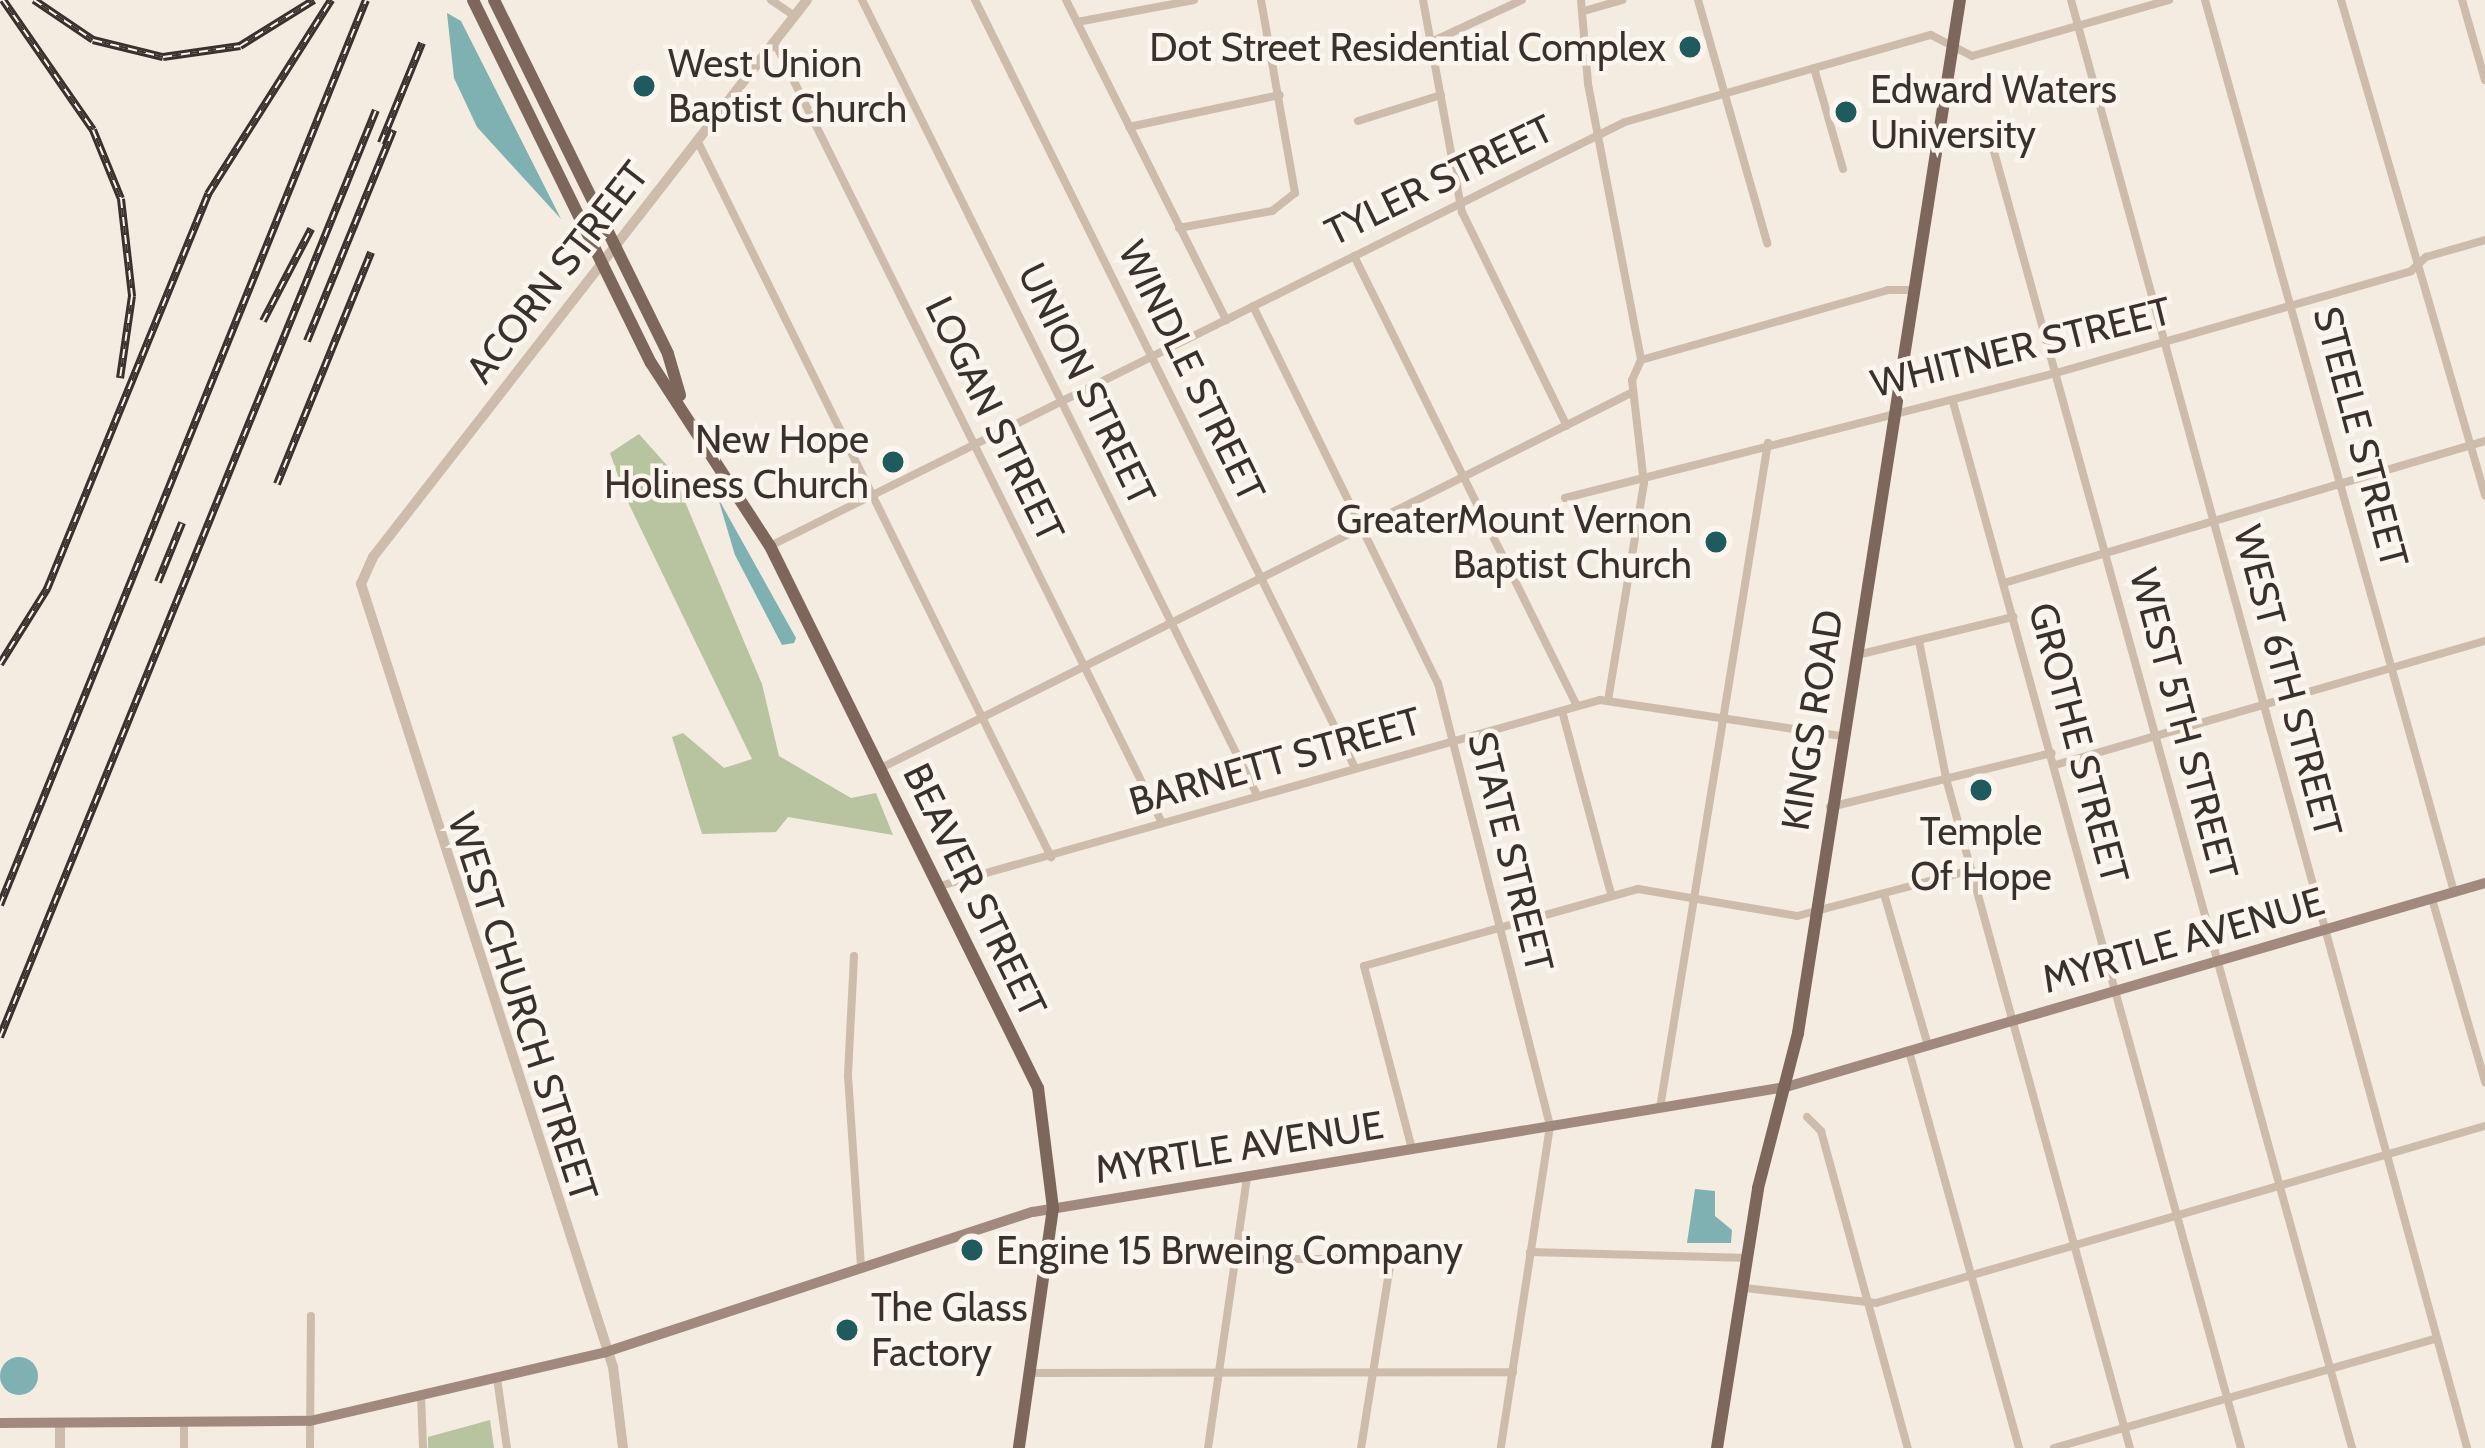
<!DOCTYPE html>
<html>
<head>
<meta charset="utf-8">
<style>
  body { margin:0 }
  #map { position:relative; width:2485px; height:1448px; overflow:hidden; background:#f4ebe1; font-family:Cabin,sans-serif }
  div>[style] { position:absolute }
  .green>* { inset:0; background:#b8c4a0 }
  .water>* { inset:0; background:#7fb0b2 }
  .round { border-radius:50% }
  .minor>* { height:8px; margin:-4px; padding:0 4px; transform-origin:4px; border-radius:4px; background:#cdbbac }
  .tertiary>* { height:10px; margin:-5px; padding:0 5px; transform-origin:5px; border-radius:5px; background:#cdbbac }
  .secondary>* { height:10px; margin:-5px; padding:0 5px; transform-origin:5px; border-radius:5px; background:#a18a7d }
  .primary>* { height:12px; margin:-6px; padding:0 6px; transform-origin:6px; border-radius:6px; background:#7d675c }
  .rail>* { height:8px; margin-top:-4px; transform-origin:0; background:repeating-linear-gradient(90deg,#fbf5ee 0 9px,#3b302b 0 18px); box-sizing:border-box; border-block:3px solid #3b302b }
  .dots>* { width:33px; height:33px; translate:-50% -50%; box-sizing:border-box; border:6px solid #fbf5ee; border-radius:50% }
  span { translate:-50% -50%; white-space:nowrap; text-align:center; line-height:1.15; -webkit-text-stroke:9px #fbf5ee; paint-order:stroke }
  .poi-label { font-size:39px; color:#3b302b }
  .right { translate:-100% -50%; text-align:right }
  .left { translate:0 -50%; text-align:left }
  .street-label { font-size:39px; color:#3b302b }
</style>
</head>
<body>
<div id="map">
  <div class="green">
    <i style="clip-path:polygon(639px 434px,672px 471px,762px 684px,779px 756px,851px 798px,876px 793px,893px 835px,788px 817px,776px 832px,702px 834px,672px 737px,683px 733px,724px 768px,752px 759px,625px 496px,610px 453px)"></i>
    <i style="clip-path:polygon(490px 1420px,494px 1448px,428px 1448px,428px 1437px)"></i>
  </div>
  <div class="water">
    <i style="clip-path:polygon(447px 13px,461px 21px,561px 219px,477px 127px,454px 78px)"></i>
    <i style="clip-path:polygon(718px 498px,796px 638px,794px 643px,782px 645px,735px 555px)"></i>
    <i style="clip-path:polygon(1695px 1189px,1715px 1191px,1715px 1216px,1732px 1230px,1731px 1243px,1687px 1243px)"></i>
    <i class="round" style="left:0;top:1357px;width:38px;height:38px"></i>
  </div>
  <div class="minor">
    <i style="left:771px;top:0;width:29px;rotate:34deg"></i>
    <i style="left:862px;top:0;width:888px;rotate:63.58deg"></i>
    <i style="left:975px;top:0;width:857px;rotate:63.67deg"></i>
    <i style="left:1066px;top:0;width:358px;rotate:63.4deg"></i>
    <i style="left:1423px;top:0;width:216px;rotate:79.6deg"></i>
    <i style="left:1462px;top:212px;width:238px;rotate:63.9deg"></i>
    <i style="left:1581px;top:0;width:84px;rotate:85.2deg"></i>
    <i style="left:1588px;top:84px;width:281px;rotate:79.1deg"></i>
    <i style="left:1641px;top:360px;width:22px;rotate:114deg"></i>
    <i style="left:1632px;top:380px;width:104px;rotate:83.4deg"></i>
    <i style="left:1644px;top:483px;width:220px;rotate:99.4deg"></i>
    <i style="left:1698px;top:0;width:253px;rotate:74.1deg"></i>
    <i style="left:2071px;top:0;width:1501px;rotate:74.7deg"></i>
    <i style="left:2205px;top:0;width:926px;rotate:74.4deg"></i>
    <i style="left:2341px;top:0;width:516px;rotate:73.78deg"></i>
    <i style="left:2462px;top:0;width:83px;rotate:74deg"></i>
    <i style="left:1584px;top:11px;width:40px;rotate:-16deg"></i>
    <i style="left:1077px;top:22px;width:119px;rotate:-10.6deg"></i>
    <i style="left:774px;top:41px;width:873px;rotate:63.61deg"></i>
    <i style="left:1431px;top:42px;width:100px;rotate:-24.8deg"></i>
    <i style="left:1814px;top:68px;width:105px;rotate:74deg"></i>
    <i style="left:1358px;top:121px;width:87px;rotate:-17.4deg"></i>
    <i style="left:1129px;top:127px;width:154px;rotate:-12deg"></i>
    <i style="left:697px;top:140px;width:800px;rotate:63.72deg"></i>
    <i style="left:1937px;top:140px;width:53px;rotate:-3.2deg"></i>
    <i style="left:1990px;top:137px;width:1360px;rotate:74.56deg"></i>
    <i style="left:1179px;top:228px;width:95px;rotate:-10.4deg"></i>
    <i style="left:1272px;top:211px;width:29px;rotate:-38deg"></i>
    <i style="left:1295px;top:193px;width:196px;rotate:-100deg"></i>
    <i style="left:1354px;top:256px;width:502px;rotate:63.64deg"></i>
    <i style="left:1253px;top:306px;width:420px;rotate:63.9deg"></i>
    <i style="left:1438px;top:683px;width:457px;rotate:75.8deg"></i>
    <i style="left:1550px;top:1126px;width:326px;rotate:98.7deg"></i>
    <i style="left:1641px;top:360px;width:257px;rotate:-15.8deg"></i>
    <i style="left:1888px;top:290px;width:25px"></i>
    <i style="left:1953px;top:402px;width:1085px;rotate:74.61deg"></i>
    <i style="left:1565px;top:498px;width:507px;rotate:-14.28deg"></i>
    <i style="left:2056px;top:373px;width:369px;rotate:-16deg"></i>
    <i style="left:2411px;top:271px;width:21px;rotate:-43deg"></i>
    <i style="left:2426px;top:257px;width:61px;rotate:-16.1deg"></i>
    <i style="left:770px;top:546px;width:954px;rotate:-26.38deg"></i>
    <i style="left:1625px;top:122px;width:318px;rotate:-15.9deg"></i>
    <i style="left:1931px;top:35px;width:46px;rotate:27.1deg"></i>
    <i style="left:1972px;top:56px;width:205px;rotate:-15.9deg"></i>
    <i style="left:2004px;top:583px;width:502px;rotate:-16.45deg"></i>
    <i style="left:1919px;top:641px;width:144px;rotate:78.8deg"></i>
    <i style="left:1947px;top:782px;width:691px;rotate:74.64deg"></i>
    <i style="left:1857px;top:655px;width:161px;rotate:-13.7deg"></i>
    <i style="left:1562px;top:711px;width:189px;rotate:75deg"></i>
    <i style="left:2055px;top:765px;width:448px;rotate:-16.1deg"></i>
    <i style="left:881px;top:768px;width:841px;rotate:-26.57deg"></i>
    <i style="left:1830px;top:807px;width:228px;rotate:-13.7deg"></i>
    <i style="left:940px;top:886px;width:686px;rotate:-15.74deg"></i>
    <i style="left:1600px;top:700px;width:243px;rotate:8.5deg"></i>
    <i style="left:1884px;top:894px;width:157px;rotate:73.8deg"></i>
    <i style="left:2432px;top:899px;width:191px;rotate:73.8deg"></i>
    <i style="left:854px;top:956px;width:120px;rotate:92.9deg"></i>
    <i style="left:848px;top:1076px;width:192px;rotate:86.1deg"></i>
    <i style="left:1909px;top:1051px;width:412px;rotate:74.5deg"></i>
    <i style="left:1660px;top:1108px;width:674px;rotate:-80.78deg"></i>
    <i style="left:1807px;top:1117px;width:20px;rotate:45deg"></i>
    <i style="left:1821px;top:1131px;width:329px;rotate:74.7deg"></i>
    <i style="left:1412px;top:1149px;width:189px;rotate:-104.7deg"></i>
    <i style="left:1364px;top:966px;width:285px;rotate:-15.7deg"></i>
    <i style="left:1638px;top:889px;width:161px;rotate:9.6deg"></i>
    <i style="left:1797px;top:916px;width:180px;rotate:-14.8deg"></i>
    <i style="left:1530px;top:1252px;width:219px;rotate:1.6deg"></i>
    <i style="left:1236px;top:1259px;width:155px"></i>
    <i style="left:1391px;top:1259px;width:191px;rotate:99deg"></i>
    <i style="left:1745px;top:1288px;width:132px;rotate:6.5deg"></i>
    <i style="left:1876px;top:1303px;width:634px;rotate:-16.21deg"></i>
    <i style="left:1030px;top:1373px;width:483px;rotate:-0.1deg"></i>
    <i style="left:497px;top:1378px;width:71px;rotate:81.9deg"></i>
    <i style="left:421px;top:1395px;width:53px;rotate:87.8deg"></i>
    <i style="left:184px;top:1427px;width:21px;rotate:90deg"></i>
    <i style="left:310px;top:1448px;width:132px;rotate:-89.6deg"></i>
    <i style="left:1208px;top:1448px;width:275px;rotate:-81.8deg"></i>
    <i style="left:2054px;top:1448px;width:398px;rotate:-16deg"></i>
  </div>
  <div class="tertiary">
    <i style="left:60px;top:1425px;width:23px;rotate:90deg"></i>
    <i style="left:623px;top:1448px;width:82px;rotate:-97deg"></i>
    <i style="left:613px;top:1367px;width:823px;rotate:-107.84deg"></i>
    <i style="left:361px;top:584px;width:30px;rotate:-66deg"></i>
    <i style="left:373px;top:557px;width:706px;rotate:-52.08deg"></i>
  </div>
  <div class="secondary">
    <i style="left:0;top:1423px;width:310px;rotate:-0.4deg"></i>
    <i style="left:310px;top:1421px;width:304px;rotate:-13.1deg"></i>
    <i style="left:606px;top:1352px;width:449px;rotate:-18.2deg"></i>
    <i style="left:1033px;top:1212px;width:763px;rotate:-9.43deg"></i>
    <i style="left:1786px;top:1087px;width:728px;rotate:-16.27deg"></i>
  </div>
  <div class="primary">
    <i style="left:473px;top:0;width:404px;rotate:63.9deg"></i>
    <i style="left:651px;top:363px;width:218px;rotate:57deg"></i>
    <i style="left:770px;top:546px;width:605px;rotate:63.69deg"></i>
    <i style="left:1038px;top:1088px;width:121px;rotate:82.9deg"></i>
    <i style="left:1053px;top:1208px;width:242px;rotate:98.1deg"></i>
    <i style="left:494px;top:0;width:394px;rotate:63.8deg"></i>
    <i style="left:668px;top:354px;width:43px;rotate:73.7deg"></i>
    <i style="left:1717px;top:1448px;width:263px;rotate:-81deg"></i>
    <i style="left:1758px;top:1188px;width:160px;rotate:-75.5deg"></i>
    <i style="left:1798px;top:1033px;width:1046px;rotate:-81.09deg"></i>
  </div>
  <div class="rail">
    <i style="left:3px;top:0;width:158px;rotate:55.3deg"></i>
    <i style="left:93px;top:130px;width:74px;rotate:67.9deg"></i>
    <i style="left:121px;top:199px;width:98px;rotate:83.5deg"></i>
    <i style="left:132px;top:296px;width:83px;rotate:98.3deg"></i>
    <i style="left:34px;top:0;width:71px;rotate:34.1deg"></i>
    <i style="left:93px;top:40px;width:72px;rotate:13.7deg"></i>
    <i style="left:163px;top:57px;width:78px;rotate:-8.1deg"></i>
    <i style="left:240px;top:46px;width:87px;rotate:-31.9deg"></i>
    <i style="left:381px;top:143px;width:108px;rotate:-67.7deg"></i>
    <i style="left:263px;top:321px;width:104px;rotate:-62.4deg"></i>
    <i style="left:307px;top:341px;width:228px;rotate:-67.8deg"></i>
    <i style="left:277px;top:484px;width:250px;rotate:-67.9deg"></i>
    <i style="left:158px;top:582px;width:64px;rotate:-67.9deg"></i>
    <i style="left:0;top:664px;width:89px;rotate:-57.9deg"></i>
    <i style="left:47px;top:589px;width:427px;rotate:-67.8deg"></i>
    <i style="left:208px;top:194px;width:230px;rotate:-57.6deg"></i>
    <i style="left:0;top:905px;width:976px;rotate:-67.98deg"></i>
    <i style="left:0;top:1037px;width:1000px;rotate:-67.92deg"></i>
  </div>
  <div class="dots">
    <i style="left:1690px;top:47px;background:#1f5a5e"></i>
    <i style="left:644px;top:86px;background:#1f5a5e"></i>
    <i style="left:1846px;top:112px;background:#1f5a5e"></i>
    <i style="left:893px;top:462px;background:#1f5a5e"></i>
    <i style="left:1716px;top:542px;background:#1f5a5e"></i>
    <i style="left:1981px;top:790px;background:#1f5a5e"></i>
    <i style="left:972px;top:1250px;background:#1f5a5e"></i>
    <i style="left:847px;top:1330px;background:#1f5a5e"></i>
  </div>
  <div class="poi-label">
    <span class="right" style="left:1666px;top:47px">Dot Street Residential Complex</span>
    <span class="left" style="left:668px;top:86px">West Union<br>Baptist Church</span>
    <span class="left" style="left:1870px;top:112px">Edward Waters<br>University</span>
    <span class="right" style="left:869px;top:462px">New Hope<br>Holiness Church</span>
    <span class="right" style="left:1692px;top:542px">GreaterMount Vernon<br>Baptist Church</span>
    <span style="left:1981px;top:854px">Temple<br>Of Hope</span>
    <span class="left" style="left:996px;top:1250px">Engine 15 Brweing Company</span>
    <span class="left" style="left:871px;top:1330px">The Glass<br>Factory</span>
  </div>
  <div class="street-label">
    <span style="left:1439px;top:180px;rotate:-26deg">TYLER STREET</span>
    <span style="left:557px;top:272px;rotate:-52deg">ACORN STREET</span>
    <span style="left:2021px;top:347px;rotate:-14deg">WHITNER STREET</span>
    <span style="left:1192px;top:371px;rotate:64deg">WINDLE STREET</span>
    <span style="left:1087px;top:384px;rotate:64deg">UNION STREET</span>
    <span style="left:995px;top:419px;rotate:64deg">LOGAN STREET</span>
    <span style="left:2361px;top:437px;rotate:75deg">STEELE STREET</span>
    <span style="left:2288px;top:681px;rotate:75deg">WEST 6TH STREET</span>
    <span style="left:1812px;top:720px;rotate:-81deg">KINGS ROAD</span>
    <span style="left:2184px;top:724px;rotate:75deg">WEST 5TH STREET</span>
    <span style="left:2079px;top:743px;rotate:75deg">GROTHE STREET</span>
    <span style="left:1275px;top:761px;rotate:-16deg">BARNETT STREET</span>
    <span style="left:1511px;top:852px;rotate:76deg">STATE STREET</span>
    <span style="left:975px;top:890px;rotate:64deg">BEAVER STREET</span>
    <span style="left:2183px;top:940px;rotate:-16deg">MYRTLE AVENUE</span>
    <span style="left:523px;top:1007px;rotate:72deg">WEST CHURCH STREET</span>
    <span style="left:1239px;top:1147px;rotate:-9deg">MYRTLE AVENUE</span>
  </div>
</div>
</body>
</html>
